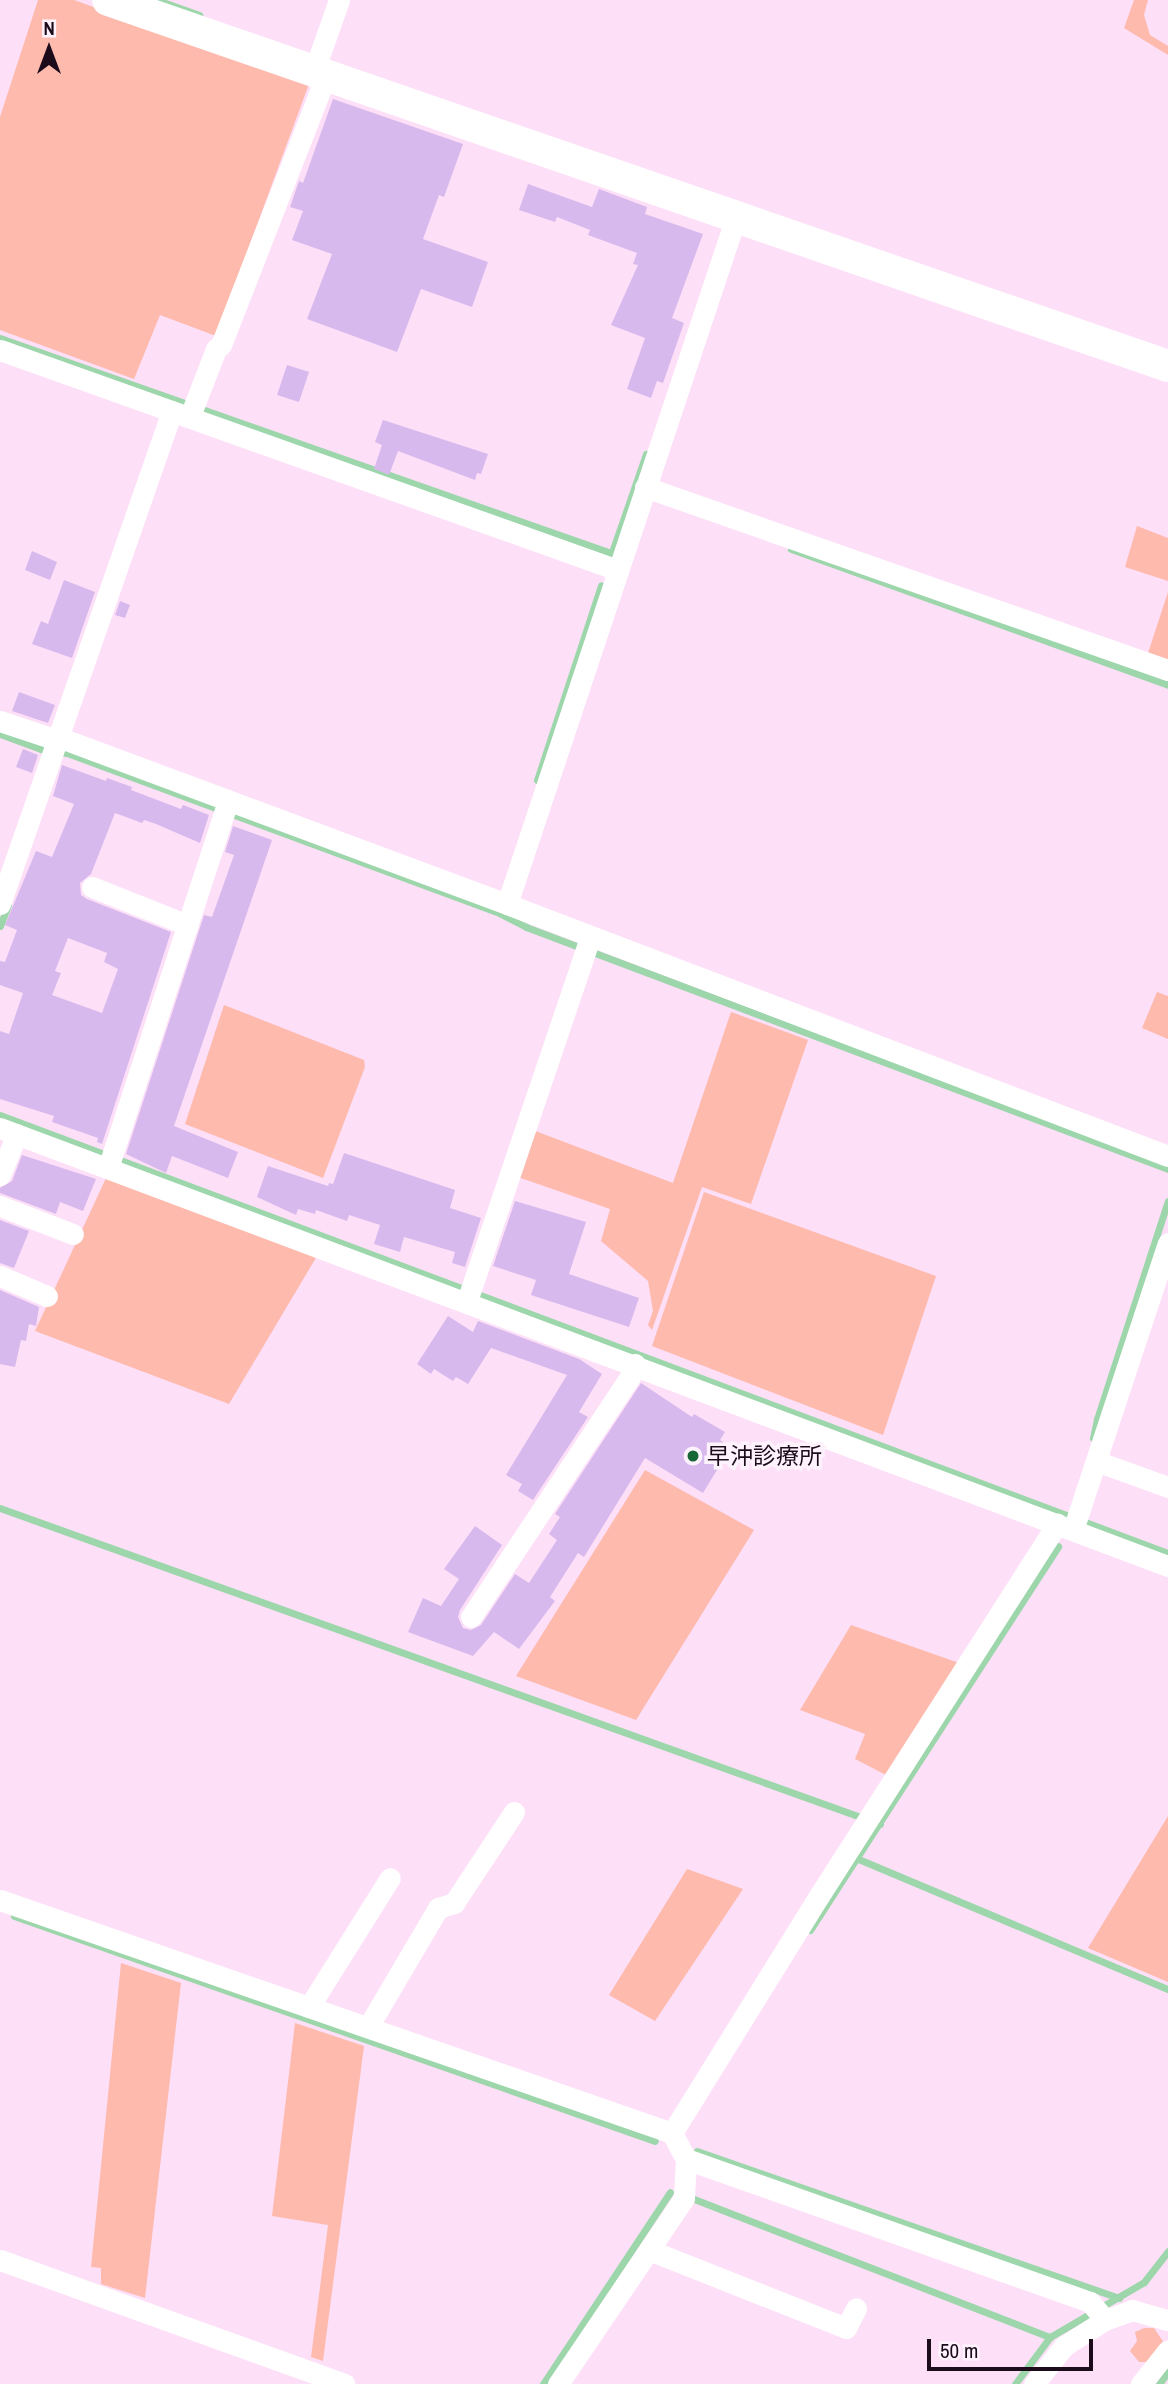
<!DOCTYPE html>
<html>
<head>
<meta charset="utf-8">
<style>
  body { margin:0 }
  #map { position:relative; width:1168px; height:2384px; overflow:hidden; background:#fedff8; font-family:"Archivo Narrow","Noto Sans JP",sans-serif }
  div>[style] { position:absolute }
  .green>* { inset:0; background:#fdbaad }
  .stream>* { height:7px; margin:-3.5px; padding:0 3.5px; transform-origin:3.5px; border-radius:3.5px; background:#9cd6aa }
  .building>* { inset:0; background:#d8b9ed }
  .street>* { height:21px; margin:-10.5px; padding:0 10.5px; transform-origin:10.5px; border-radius:10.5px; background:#fff }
  .secondary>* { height:32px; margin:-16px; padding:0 16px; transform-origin:16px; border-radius:16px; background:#fff }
  .dots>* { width:19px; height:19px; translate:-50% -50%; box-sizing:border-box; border:4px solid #fef3fc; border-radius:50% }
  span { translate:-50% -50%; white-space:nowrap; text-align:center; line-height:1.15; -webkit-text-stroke:7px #fef3fc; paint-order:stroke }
  .poi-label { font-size:23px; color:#1c0b1a }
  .left { translate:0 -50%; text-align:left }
  .north { position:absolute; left:14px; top:14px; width:70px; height:70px; -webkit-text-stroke:5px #fef3fc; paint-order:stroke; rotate:0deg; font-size:19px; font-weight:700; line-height:28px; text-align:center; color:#1c0b1a }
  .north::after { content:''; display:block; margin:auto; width:24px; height:32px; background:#1c0b1a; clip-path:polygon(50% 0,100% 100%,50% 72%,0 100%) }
  .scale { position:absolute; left:927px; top:2339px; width:166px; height:32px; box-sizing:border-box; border:4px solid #1c0b1a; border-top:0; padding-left:9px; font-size:21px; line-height:24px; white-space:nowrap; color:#1c0b1a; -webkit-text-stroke:5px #fef3fc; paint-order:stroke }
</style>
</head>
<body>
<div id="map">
  <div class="green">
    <i style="clip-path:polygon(38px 0,74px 0,309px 84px,216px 336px,160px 315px,134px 379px,0 330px,0 117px)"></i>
    <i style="clip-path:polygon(1134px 0,1148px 0,1144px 15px,1150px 35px,1168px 46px,1168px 55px,1124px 28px)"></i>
    <i style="clip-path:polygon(1137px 526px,1168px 538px,1168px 581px,1125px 567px)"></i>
    <i style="clip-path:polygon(1168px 592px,1168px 661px,1148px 653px)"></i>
    <i style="clip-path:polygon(1157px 992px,1168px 996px,1168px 1039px,1142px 1028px)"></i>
    <i style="clip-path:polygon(224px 1005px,364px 1060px,365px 1067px,323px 1178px,185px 1124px)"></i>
    <i style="clip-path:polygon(731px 1012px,808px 1040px,751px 1204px,702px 1187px,652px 1330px,648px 1325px,653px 1311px,648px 1281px,601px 1241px,610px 1209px,515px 1176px,530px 1129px,673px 1183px)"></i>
    <i style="clip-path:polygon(107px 1176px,317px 1256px,229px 1404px,35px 1331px)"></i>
    <i style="clip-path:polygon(704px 1192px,936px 1276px,883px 1435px,652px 1346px)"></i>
    <i style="clip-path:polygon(645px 1470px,754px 1530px,636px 1720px,516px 1676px)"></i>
    <i style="clip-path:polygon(851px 1625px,959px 1663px,888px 1776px,855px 1759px,865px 1734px,800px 1710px)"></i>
    <i style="clip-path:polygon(1168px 1816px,1168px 1982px,1088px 1948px)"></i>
    <i style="clip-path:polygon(687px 1869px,743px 1889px,655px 2021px,609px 1995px)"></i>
    <i style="clip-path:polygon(121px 1963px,181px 1983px,145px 2298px,101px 2284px,101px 2268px,91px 2267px)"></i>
    <i style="clip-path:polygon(295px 2023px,364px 2046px,323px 2361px,311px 2357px,328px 2225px,272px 2216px)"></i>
    <i style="clip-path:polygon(1144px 2328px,1154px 2328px,1164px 2343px,1149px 2362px,1139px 2362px,1130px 2351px,1137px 2341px,1135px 2332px)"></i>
  </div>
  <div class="stream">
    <i style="left:157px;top:0;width:45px;rotate:19.7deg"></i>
    <i style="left:0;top:338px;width:648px;rotate:19.39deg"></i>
    <i style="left:791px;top:549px;width:401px;rotate:19.8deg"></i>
    <i style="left:611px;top:555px;width:107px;rotate:-70.9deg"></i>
    <i style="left:0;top:734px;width:44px;rotate:20.1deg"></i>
    <i style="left:41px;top:749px;width:26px;rotate:9deg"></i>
    <i style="left:67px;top:753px;width:456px;rotate:20.3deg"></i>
    <i style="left:495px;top:911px;width:35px;rotate:27deg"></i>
    <i style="left:526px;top:927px;width:686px;rotate:20.65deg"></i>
    <i style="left:537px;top:780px;width:205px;rotate:-71.8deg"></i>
    <i style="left:0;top:926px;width:22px;rotate:-69deg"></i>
    <i style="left:0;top:1115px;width:1247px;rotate:20.56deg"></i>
    <i style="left:1093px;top:1438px;width:19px;rotate:-78deg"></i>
    <i style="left:1097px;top:1419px;width:229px;rotate:-72deg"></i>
    <i style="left:0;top:1508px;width:935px;rotate:19.75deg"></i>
    <i style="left:856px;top:1858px;width:338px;rotate:22.8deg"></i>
    <i style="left:14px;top:1916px;width:679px;rotate:19.34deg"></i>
    <i style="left:810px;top:1930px;width:457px;rotate:-57.1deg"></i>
    <i style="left:697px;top:2151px;width:447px;rotate:19.2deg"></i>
    <i style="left:694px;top:2199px;width:382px;rotate:21.2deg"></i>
    <i style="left:543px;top:2384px;width:230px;rotate:-56.5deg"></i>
    <i style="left:1015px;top:2384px;width:59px;rotate:-53.3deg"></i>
    <i style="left:1050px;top:2337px;width:109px;rotate:-30.3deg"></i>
    <i style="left:1144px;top:2282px;width:39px;rotate:-52deg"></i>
    <i style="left:1159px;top:2384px;width:15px;rotate:-53deg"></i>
  </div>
  <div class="building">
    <i style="clip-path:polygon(333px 99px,463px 144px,444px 197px,439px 195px,423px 239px,488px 262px,472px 307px,421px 289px,397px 352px,307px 319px,332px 254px,292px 240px,303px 211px,290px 207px,299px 181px,303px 183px)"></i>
    <i style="clip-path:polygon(528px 184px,592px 207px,599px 189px,647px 207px,645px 214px,703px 234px,672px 318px,684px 323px,663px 383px,657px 381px,651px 398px,627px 389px,645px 338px,611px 325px,638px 265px,633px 264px,637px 253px,588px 235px,590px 230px,557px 217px,555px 222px,519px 210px)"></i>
    <i style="clip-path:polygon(287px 365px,309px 372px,299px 402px,277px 395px)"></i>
    <i style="clip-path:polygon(383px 420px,488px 454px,481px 474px,477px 473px,475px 480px,398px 451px,389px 475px,374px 469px,382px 445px,375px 442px)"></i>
    <i style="clip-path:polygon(32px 551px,57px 562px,50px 580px,25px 570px)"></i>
    <i style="clip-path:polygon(64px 580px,95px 592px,72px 658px,32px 644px,41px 621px,48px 624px)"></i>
    <i style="clip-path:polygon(120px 601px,130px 605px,125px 618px,115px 615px)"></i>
    <i style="clip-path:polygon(19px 692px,55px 705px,48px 723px,12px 711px)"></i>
    <i style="clip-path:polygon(23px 749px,38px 755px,32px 773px,16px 767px)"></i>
    <i style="clip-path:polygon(evenodd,62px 765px,106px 781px,107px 778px,132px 787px,131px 790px,181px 809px,183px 805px,209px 815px,200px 843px,156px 824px,144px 820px,142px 823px,115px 813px,91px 874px,80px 883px,81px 895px,87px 899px,171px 932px,102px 1144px,97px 1142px,98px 1138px,52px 1122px,54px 1116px,0 1099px,0 1031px,9px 1034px,23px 993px,0 985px,0 961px,5px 962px,17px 930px,5px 925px,36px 851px,52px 857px,74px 804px,53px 796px,62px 765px,68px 938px,107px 953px,104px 962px,118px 969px,102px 1013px,52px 995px,61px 973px,55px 971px,68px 938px)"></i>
    <i style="clip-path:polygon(233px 826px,272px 840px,174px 1126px,238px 1152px,228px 1178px,172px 1156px,166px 1173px,126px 1154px,204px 915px,212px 917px,234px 855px,225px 852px)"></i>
    <i style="clip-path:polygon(344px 1153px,455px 1190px,450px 1208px,481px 1218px,465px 1267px,452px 1263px,455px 1252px,404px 1237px,400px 1252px,374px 1244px,380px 1225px,349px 1215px,347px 1221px,316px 1210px,315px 1214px,298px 1209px,296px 1215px,257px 1197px,268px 1166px,328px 1186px,329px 1183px,333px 1184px)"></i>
    <i style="clip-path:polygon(22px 1155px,96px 1179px,83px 1211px,60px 1202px,56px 1214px,0 1193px,0 1188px,12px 1181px)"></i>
    <i style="clip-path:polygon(515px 1201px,586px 1222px,569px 1274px,639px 1298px,629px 1327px,531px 1295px,536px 1280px,493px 1266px)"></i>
    <i style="clip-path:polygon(0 1220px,29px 1231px,14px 1268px,0 1263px)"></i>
    <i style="clip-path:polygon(0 1290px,39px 1307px,36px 1326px,29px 1324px,26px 1341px,21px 1340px,15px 1367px,0 1364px)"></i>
    <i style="clip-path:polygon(448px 1316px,473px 1332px,478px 1321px,579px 1359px,602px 1374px,579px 1412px,588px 1417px,533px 1500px,518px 1491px,522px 1484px,506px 1475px,567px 1375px,491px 1348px,468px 1384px,456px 1377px,453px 1381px,434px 1369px,431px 1374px,417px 1364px)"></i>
    <i style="clip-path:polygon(641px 1383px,692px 1417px,694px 1414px,725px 1432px,720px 1440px,731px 1447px,703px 1493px,645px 1458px,584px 1557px,578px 1553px,550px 1597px,555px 1601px,519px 1649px,494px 1632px,473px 1656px,408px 1632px,423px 1598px,441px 1606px,459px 1579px,444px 1569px,475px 1526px,502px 1545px,460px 1610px,458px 1617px,463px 1628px,471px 1630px,481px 1625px,515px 1574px,529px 1583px,557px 1540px,549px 1534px,560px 1517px,555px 1514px)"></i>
  </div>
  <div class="street">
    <i style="left:314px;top:71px;width:75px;rotate:-70.6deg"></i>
    <i style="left:736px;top:217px;width:724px;rotate:108.43deg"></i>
    <i style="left:507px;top:904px;width:707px;rotate:20.87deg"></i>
    <i style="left:0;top:350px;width:656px;rotate:19.6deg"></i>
    <i style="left:190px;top:416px;width:72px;rotate:-68.8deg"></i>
    <i style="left:216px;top:349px;width:6px;rotate:-39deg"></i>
    <i style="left:221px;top:345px;width:289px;rotate:-68.7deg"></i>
    <i style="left:645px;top:487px;width:554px;rotate:19.29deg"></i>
    <i style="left:0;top:721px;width:60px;rotate:18.4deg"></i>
    <i style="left:58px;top:737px;width:479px;rotate:20.4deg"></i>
    <i style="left:92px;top:887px;width:103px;rotate:21.6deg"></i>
    <i style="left:0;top:904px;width:522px;rotate:-70.77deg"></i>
    <i style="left:0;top:1128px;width:1247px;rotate:20.56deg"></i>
    <i style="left:108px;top:1168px;width:387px;rotate:-71.9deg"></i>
    <i style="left:0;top:1175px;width:44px;rotate:-67.5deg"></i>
    <i style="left:0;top:1206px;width:78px;rotate:21deg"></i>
    <i style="left:0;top:1276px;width:51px;rotate:23.1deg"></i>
    <i style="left:467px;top:1301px;width:383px;rotate:-71.3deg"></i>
    <i style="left:1096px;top:1461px;width:77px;rotate:19.9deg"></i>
    <i style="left:1073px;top:1530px;width:302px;rotate:-71.7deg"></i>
    <i style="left:471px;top:1617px;width:288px;rotate:-56.5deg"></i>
    <i style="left:630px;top:1377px;width:14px;rotate:-69deg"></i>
    <i style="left:0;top:1900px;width:711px;rotate:19.12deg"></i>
    <i style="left:672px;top:2133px;width:30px;rotate:62deg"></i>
    <i style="left:686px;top:2159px;width:39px;rotate:93deg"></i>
    <i style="left:684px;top:2198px;width:225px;rotate:124.1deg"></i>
    <i style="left:309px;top:2007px;width:152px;rotate:-57.9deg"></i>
    <i style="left:368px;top:2027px;width:138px;rotate:-59.5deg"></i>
    <i style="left:438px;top:1908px;width:17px;rotate:-17deg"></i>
    <i style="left:454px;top:1903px;width:109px;rotate:-56.6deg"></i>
    <i style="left:672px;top:2133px;width:279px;rotate:-58.2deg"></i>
    <i style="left:819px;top:1896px;width:442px;rotate:-57.4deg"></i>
    <i style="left:686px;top:2159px;width:429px;rotate:19.5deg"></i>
    <i style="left:1090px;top:2302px;width:23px;rotate:50deg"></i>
    <i style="left:1105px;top:2320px;width:49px;rotate:147.6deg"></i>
    <i style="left:1064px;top:2346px;width:48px;rotate:128.3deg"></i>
    <i style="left:649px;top:2250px;width:212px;rotate:21.6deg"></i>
    <i style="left:846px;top:2328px;width:22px;rotate:-63deg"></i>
    <i style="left:0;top:2260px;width:366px;rotate:19.8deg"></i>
    <i style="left:1105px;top:2320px;width:29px;rotate:-20deg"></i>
    <i style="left:1132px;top:2310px;width:37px;rotate:16deg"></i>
    <i style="left:1141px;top:2384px;width:43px;rotate:-51.5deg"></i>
  </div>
  <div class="secondary">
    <i style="left:108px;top:0;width:1121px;rotate:19.05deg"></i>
  </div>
  <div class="dots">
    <i style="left:693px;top:1456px;background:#176635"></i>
  </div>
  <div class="poi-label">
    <span class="left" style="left:707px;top:1456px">早沖診療所</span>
  </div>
  <div class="north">N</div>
  <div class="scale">50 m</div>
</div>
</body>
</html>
